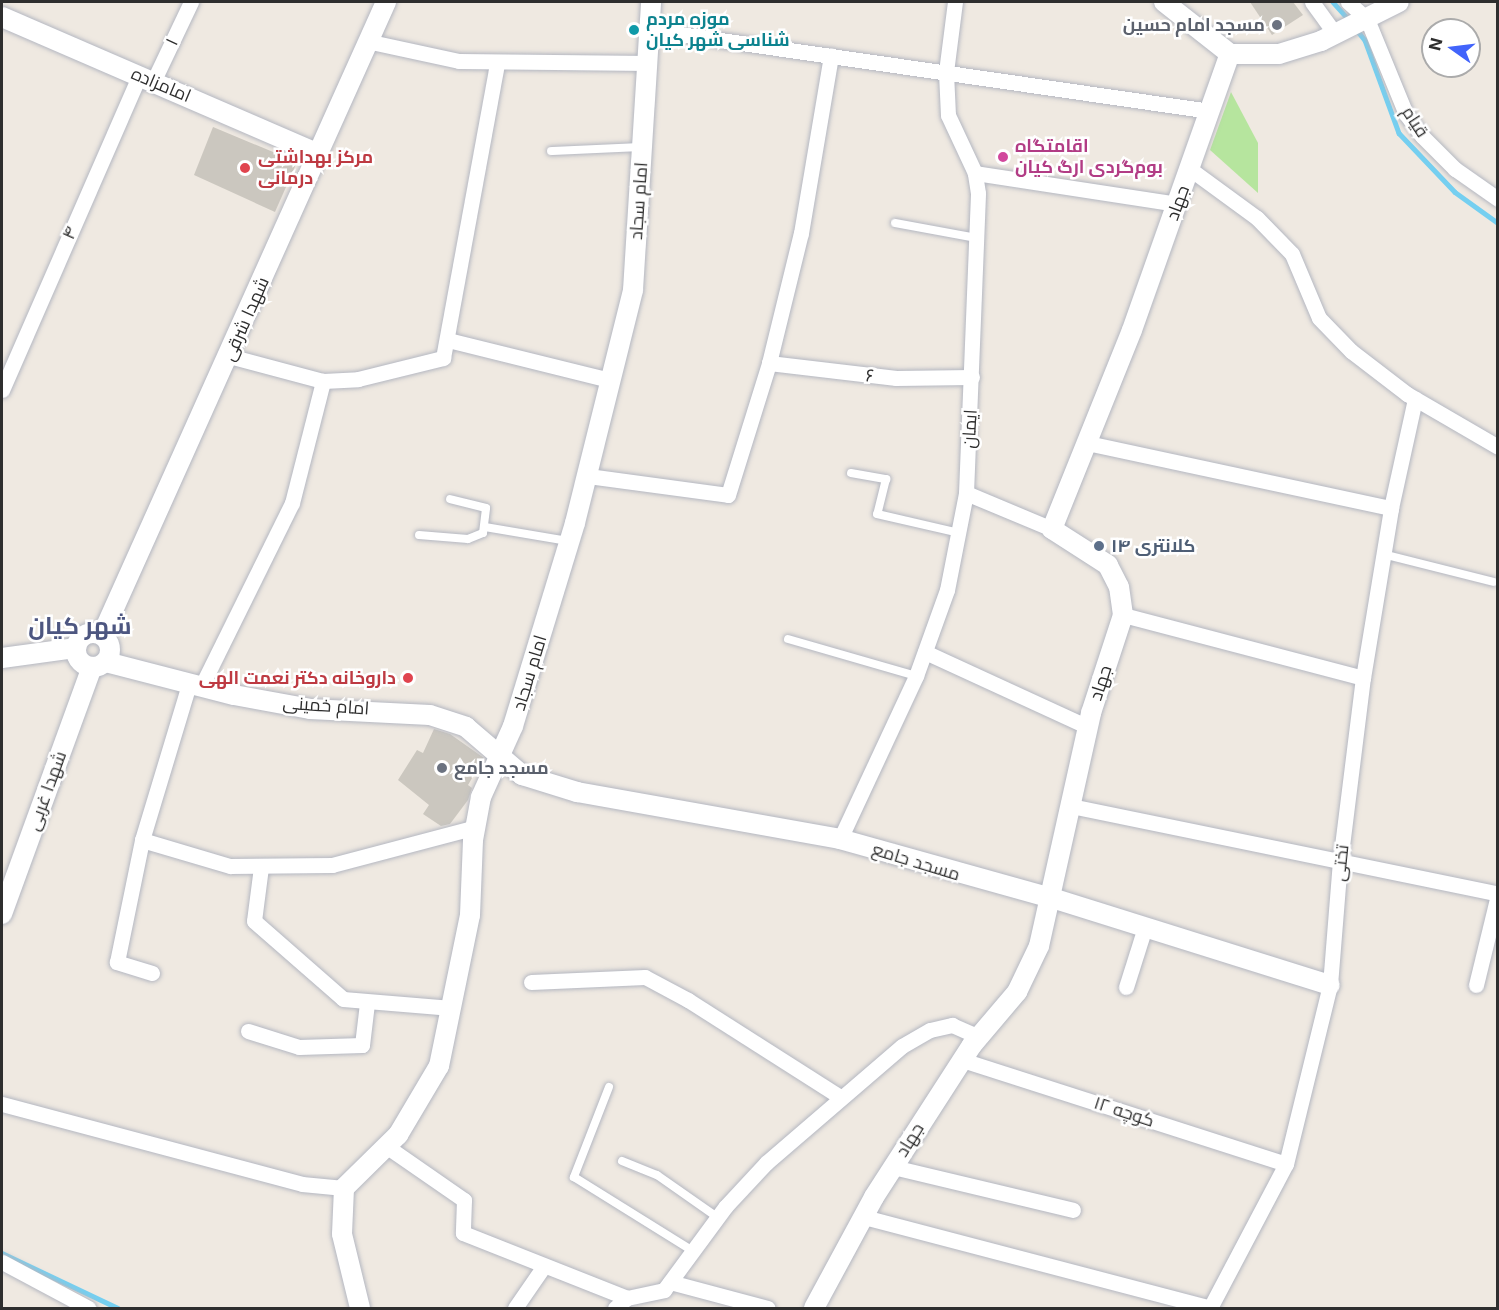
<!DOCTYPE html>
<html>
<head>
<meta charset="utf-8">
<style>
  body { margin:0 }
  #map { position:relative; width:1499px; height:1310px; overflow:hidden; background:#efe9e1; font-family:Inter,Cairo,sans-serif }
  div>[style] { position:absolute }
  .green>* { inset:0; background:#b6e59e }
  .stream>* { height:4.5px; margin:-2.25px; padding:0 2.25px; transform-origin:2.25px; border-radius:2.25px; background:#75cff0 }
  .building>* { inset:0; background:#cbc7bf }
  .roads { filter:drop-shadow(0 0 2px #b4b7c1) drop-shadow(0 0 2px #b4b7c1) }
  .service>* { height:8px; margin:-4px; padding:0 4px; transform-origin:4px; border-radius:4px; background:#fff }
  .minor>* { height:15px; margin:-7.5px; padding:0 7.5px; transform-origin:7.5px; border-radius:7.5px; background:#fff }
  .tertiary>* { height:20px; margin:-10px; padding:0 10px; transform-origin:10px; border-radius:10px; background:#fff }
  .tertiary>.ring { margin:-10px; padding:0; box-sizing:content-box; background:none; border:20px solid #fff; border-radius:50% }
  .dots>* { width:16px; height:16px; translate:-50% -50%; box-sizing:border-box; border:3px solid #fff; border-radius:50% }
  span { translate:-50% -50%; white-space:nowrap; text-align:center; line-height:1.15; -webkit-text-stroke:5px #fff; paint-order:stroke }
  .culture-label { font-size:18px; color:#0d838f; font-weight:700 }
  .left { translate:0 -50%; text-align:left }
  .worship-label { font-size:18px; color:#5b616d; font-weight:700 }
  .right { translate:-100% -50%; text-align:right }
  .street-label { font-size:18px; color:#2e2e2e }
  .hotel-label { font-size:18px; color:#b23c85; font-weight:700 }
  .health-label { font-size:18px; color:#be3a42; font-weight:700 }
  .service-label { font-size:18px; color:#4e5e75; font-weight:700 }
  .district-label { font-size:24px; color:#4d5680; font-weight:700 }
  .frame { position:absolute; inset:0; border:3px solid #2e2e2e; pointer-events:none }
  .north { position:absolute; left:1421px; top:18px; width:60px; height:60px; box-sizing:border-box; background:#fff; border:2px solid #ababab; border-radius:50%; rotate:284deg; font-size:16px; font-weight:700; line-height:24px; text-align:center; color:#2e2e2e }
  .north::after { content:''; display:block; margin:auto; width:21px; height:27px; background:#4264fb; clip-path:polygon(50% 0,100% 100%,50% 72%,0 100%) }
</style>
</head>
<body>
<div id="map">
  <div class="green">
    <i style="clip-path:polygon(1231px 92px,1258px 143px,1258px 193px,1210px 150px)"></i>
  </div>
  <div class="stream">
    <i style="left:1333px;top:2px;width:27px;rotate:48deg"></i>
    <i style="left:1356px;top:29px;width:14px;rotate:51deg"></i>
    <i style="left:1365px;top:40px;width:99px;rotate:69.9deg"></i>
    <i style="left:1399px;top:133px;width:81px;rotate:46.5deg"></i>
    <i style="left:1455px;top:192px;width:53px;rotate:35.8deg"></i>
    <i style="left:2px;top:1253px;width:128px;rotate:25.4deg"></i>
  </div>
  <div class="building">
    <i style="clip-path:polygon(1250px 2px,1293px 2px,1303px 15px,1272px 35px)"></i>
    <i style="clip-path:polygon(213px 127px,297px 162px,275px 212px,194px 175px)"></i>
    <i style="clip-path:polygon(434px 729px,450px 734px,484px 758px,468px 785px,472px 788px,468px 800px,450px 824px,441px 826px,423px 814px,429px 805px,398px 780px,417px 750px,423px 753px)"></i>
  </div>
  <div class="roads">
    <div class="service">
      <i style="left:551px;top:151px;width:91px;rotate:-2.5deg"></i>
      <i style="left:895px;top:223px;width:83px;rotate:10.4deg"></i>
      <i style="left:851px;top:473px;width:36px;rotate:10deg"></i>
      <i style="left:886px;top:479px;width:36px;rotate:104deg"></i>
      <i style="left:877px;top:514px;width:84px;rotate:13deg"></i>
      <i style="left:485px;top:527px;width:84px;rotate:9.6deg"></i>
      <i style="left:419px;top:535px;width:49px;rotate:4.7deg"></i>
      <i style="left:468px;top:539px;width:16px;rotate:-22deg"></i>
      <i style="left:483px;top:533px;width:25px;rotate:-83deg"></i>
      <i style="left:486px;top:508px;width:37px;rotate:-166deg"></i>
      <i style="left:1383px;top:554px;width:114px;rotate:14.2deg"></i>
      <i style="left:788px;top:639px;width:133px;rotate:16.1deg"></i>
      <i style="left:609px;top:1087px;width:97px;rotate:111.3deg"></i>
      <i style="left:574px;top:1177px;width:140px;rotate:31.9deg"></i>
      <i style="left:622px;top:1161px;width:38px;rotate:22deg"></i>
      <i style="left:657px;top:1175px;width:73px;rotate:35deg"></i>
    </div>
    <div class="minor">
      <i style="left:1312px;top:2px;width:39px;rotate:54deg"></i>
      <i style="left:1348px;top:2px;width:25px;rotate:42deg"></i>
      <i style="left:1367px;top:19px;width:103px;rotate:67.7deg"></i>
      <i style="left:1406px;top:114px;width:27px;rotate:54deg"></i>
      <i style="left:1422px;top:136px;width:47px;rotate:45deg"></i>
      <i style="left:1455px;top:169px;width:52px;rotate:34.9deg"></i>
      <i style="left:652px;top:30px;width:564px;rotate:8.26deg"></i>
      <i style="left:371px;top:42px;width:90px;rotate:12.2deg"></i>
      <i style="left:459px;top:61px;width:190px;rotate:0.6deg"></i>
      <i style="left:153px;top:82px;width:89px;rotate:-64.6deg"></i>
      <i style="left:1190px;top:169px;width:83px;rotate:36.2deg"></i>
      <i style="left:1257px;top:218px;width:50px;rotate:45.8deg"></i>
      <i style="left:1292px;top:254px;width:69px;rotate:67.1deg"></i>
      <i style="left:1319px;top:318px;width:46px;rotate:45.9deg"></i>
      <i style="left:1351px;top:351px;width:71px;rotate:37.5deg"></i>
      <i style="left:1407px;top:394px;width:105px;rotate:30.2deg"></i>
      <i style="left:975px;top:173px;width:204px;rotate:8.7deg"></i>
      <i style="left:448px;top:340px;width:167px;rotate:13.9deg"></i>
      <i style="left:229px;top:356px;width:97px;rotate:14.9deg"></i>
      <i style="left:323px;top:381px;width:35px;rotate:-3deg"></i>
      <i style="left:358px;top:379px;width:88px;rotate:-13.9deg"></i>
      <i style="left:443px;top:358px;width:300px;rotate:-79.6deg"></i>
      <i style="left:769px;top:363px;width:128px;rotate:6.7deg"></i>
      <i style="left:896px;top:378px;width:76px;rotate:-0.8deg"></i>
      <i style="left:2px;top:390px;width:343px;rotate:-66.4deg"></i>
      <i style="left:1087px;top:443px;width:311px;rotate:12.1deg"></i>
      <i style="left:588px;top:476px;width:141px;rotate:7.7deg"></i>
      <i style="left:728px;top:495px;width:138px;rotate:-72.7deg"></i>
      <i style="left:769px;top:363px;width:134px;rotate:-76.2deg"></i>
      <i style="left:801px;top:233px;width:180px;rotate:-80.4deg"></i>
      <i style="left:966px;top:493px;width:93px;rotate:22.7deg"></i>
      <i style="left:1123px;top:615px;width:248px;rotate:14.7deg"></i>
      <i style="left:925px;top:652px;width:179px;rotate:24.7deg"></i>
      <i style="left:201px;top:687px;width:205px;rotate:-63.7deg"></i>
      <i style="left:292px;top:503px;width:126px;rotate:-75.7deg"></i>
      <i style="left:1071px;top:806px;width:436px;rotate:11.6deg"></i>
      <i style="left:840px;top:839px;width:180px;rotate:-65deg"></i>
      <i style="left:916px;top:676px;width:91px;rotate:-70.2deg"></i>
      <i style="left:947px;top:590px;width:99px;rotate:-78.9deg"></i>
      <i style="left:966px;top:493px;width:300px;rotate:-87.7deg"></i>
      <i style="left:978px;top:193px;width:20px;rotate:-99deg"></i>
      <i style="left:975px;top:173px;width:64px;rotate:-115deg"></i>
      <i style="left:948px;top:115px;width:43px;rotate:-92.7deg"></i>
      <i style="left:946px;top:72px;width:71px;rotate:-82.7deg"></i>
      <i style="left:142px;top:840px;width:92px;rotate:16.5deg"></i>
      <i style="left:230px;top:866px;width:102px;rotate:-0.6deg"></i>
      <i style="left:332px;top:865px;width:149px;rotate:-14.8deg"></i>
      <i style="left:261px;top:867px;width:54px;rotate:97.4deg"></i>
      <i style="left:254px;top:921px;width:118px;rotate:41.2deg"></i>
      <i style="left:343px;top:999px;width:109px;rotate:4.7deg"></i>
      <i style="left:152px;top:973px;width:37px;rotate:-163deg"></i>
      <i style="left:117px;top:962px;width:125px;rotate:-78.4deg"></i>
      <i style="left:142px;top:840px;width:163px;rotate:-73.2deg"></i>
      <i style="left:531px;top:982px;width:114px;rotate:-2.5deg"></i>
      <i style="left:645px;top:977px;width:49px;rotate:28.1deg"></i>
      <i style="left:688px;top:1000px;width:180px;rotate:32.5deg"></i>
      <i style="left:1476px;top:985px;width:93px;rotate:-76.3deg"></i>
      <i style="left:1126px;top:987px;width:63px;rotate:-72.4deg"></i>
      <i style="left:248px;top:1031px;width:53px;rotate:17.4deg"></i>
      <i style="left:299px;top:1047px;width:63px;rotate:-1.8deg"></i>
      <i style="left:362px;top:1045px;width:42px;rotate:-83.2deg"></i>
      <i style="left:962px;top:1060px;width:340px;rotate:17.8deg"></i>
      <i style="left:2px;top:1104px;width:310px;rotate:14.9deg"></i>
      <i style="left:302px;top:1184px;width:42px;rotate:5.4deg"></i>
      <i style="left:386px;top:1146px;width:95px;rotate:34.7deg"></i>
      <i style="left:464px;top:1200px;width:33px;rotate:92deg"></i>
      <i style="left:463px;top:1233px;width:176px;rotate:21.6deg"></i>
      <i style="left:893px;top:1167px;width:185px;rotate:13.4deg"></i>
      <i style="left:864px;top:1217px;width:358px;rotate:14.7deg"></i>
      <i style="left:1210px;top:1308px;width:163px;rotate:-62.2deg"></i>
      <i style="left:1286px;top:1164px;width:184px;rotate:-76.2deg"></i>
      <i style="left:1330px;top:985px;width:123px;rotate:-85.4deg"></i>
      <i style="left:1340px;top:862px;width:185px;rotate:-82.9deg"></i>
      <i style="left:1363px;top:678px;width:172px;rotate:-80.6deg"></i>
      <i style="left:1391px;top:508px;width:112px;rotate:-77.6deg"></i>
      <i style="left:2px;top:1262px;width:98px;rotate:28.1deg"></i>
      <i style="left:670px;top:1282px;width:101px;rotate:14.9deg"></i>
      <i style="left:515px;top:1308px;width:51px;rotate:-55.4deg"></i>
      <i style="left:615px;top:1308px;width:16px;rotate:-40deg"></i>
      <i style="left:627px;top:1298px;width:38px;rotate:-12deg"></i>
      <i style="left:664px;top:1290px;width:104px;rotate:-53.6deg"></i>
      <i style="left:726px;top:1206px;width:59px;rotate:-47.1deg"></i>
      <i style="left:766px;top:1163px;width:179px;rotate:-40.7deg"></i>
      <i style="left:902px;top:1046px;width:32px;rotate:-30deg"></i>
      <i style="left:930px;top:1030px;width:23px;rotate:-13deg"></i>
      <i style="left:952px;top:1025px;width:30px;rotate:24deg"></i>
    </div>
    <div class="tertiary">
      <i style="left:1164px;top:2px;width:84px;rotate:38.2deg"></i>
      <i style="left:1230px;top:54px;width:49px"></i>
      <i style="left:1279px;top:54px;width:44px;rotate:-17.2deg"></i>
      <i style="left:1321px;top:41px;width:87px;rotate:-26.6deg"></i>
      <i style="left:2px;top:17px;width:345px;rotate:23.4deg"></i>
      <i class="ring" style="left:76px;top:633px;width:14px;height:14px"></i>
      <i style="left:102px;top:635px;width:694px;rotate:-65.84deg"></i>
      <i style="left:2px;top:658px;width:75px;rotate:-7.7deg"></i>
      <i style="left:106px;top:662px;width:132px;rotate:14.5deg"></i>
      <i style="left:234px;top:695px;width:77px;rotate:10.4deg"></i>
      <i style="left:310px;top:709px;width:120px;rotate:2.9deg"></i>
      <i style="left:430px;top:715px;width:38px;rotate:18deg"></i>
      <i style="left:466px;top:727px;width:74px;rotate:40.6deg"></i>
      <i style="left:522px;top:775px;width:58px;rotate:17.2deg"></i>
      <i style="left:577px;top:792px;width:267px;rotate:10.1deg"></i>
      <i style="left:840px;top:839px;width:220px;rotate:15.6deg"></i>
      <i style="left:1052px;top:898px;width:291px;rotate:17.4deg"></i>
      <i style="left:2px;top:914px;width:263px;rotate:-70deg"></i>
      <i style="left:360px;top:1308px;width:76px;rotate:-103.7deg"></i>
      <i style="left:342px;top:1234px;width:46px;rotate:-87.5deg"></i>
      <i style="left:344px;top:1188px;width:76px;rotate:-44.5deg"></i>
      <i style="left:398px;top:1135px;width:80px;rotate:-59.3deg"></i>
      <i style="left:439px;top:1066px;width:154px;rotate:-78.4deg"></i>
      <i style="left:470px;top:915px;width:75px;rotate:-87.7deg"></i>
      <i style="left:473px;top:840px;width:44px;rotate:-79.5deg"></i>
      <i style="left:481px;top:797px;width:78px;rotate:-65.7deg"></i>
      <i style="left:513px;top:726px;width:212px;rotate:-73deg"></i>
      <i style="left:575px;top:523px;width:240px;rotate:-76deg"></i>
      <i style="left:633px;top:290px;width:289px;rotate:-86.4deg"></i>
      <i style="left:814px;top:1308px;width:126px;rotate:-61.6deg"></i>
      <i style="left:874px;top:1197px;width:181px;rotate:-57.2deg"></i>
      <i style="left:972px;top:1045px;width:70px;rotate:-49.7deg"></i>
      <i style="left:1017px;top:992px;width:51px;rotate:-64.4deg"></i>
      <i style="left:1039px;top:946px;width:239px;rotate:-77.4deg"></i>
      <i style="left:1091px;top:713px;width:103px;rotate:-71.9deg"></i>
      <i style="left:1123px;top:615px;width:28px;rotate:-98deg"></i>
      <i style="left:1119px;top:587px;width:25px;rotate:-117deg"></i>
      <i style="left:1108px;top:565px;width:67px;rotate:-147.3deg"></i>
      <i style="left:1052px;top:529px;width:214px;rotate:-68.1deg"></i>
      <i style="left:1132px;top:330px;width:293px;rotate:-70.5deg"></i>
    </div>
  </div>
  <div class="dots">
    <i style="left:1277px;top:25px;background:#6b7280"></i>
    <i style="left:634px;top:30px;background:#0f9aa8"></i>
    <i style="left:1003px;top:157px;background:#d1479c"></i>
    <i style="left:245px;top:168px;background:#e0444e"></i>
    <i style="left:1099px;top:546px;background:#5c6f8a"></i>
    <i style="left:408px;top:678px;background:#e0444e"></i>
    <i style="left:442px;top:768px;background:#6b7280"></i>
  </div>
  <div class="culture-label">
    <span class="left" style="left:646px;top:30px">موزه مردم<br>شناسی شهر کیان</span>
  </div>
  <div class="worship-label">
    <span class="right" style="left:1265px;top:25px">مسجد امام حسین</span>
    <span class="left" style="left:454px;top:768px">مسجد جامع</span>
  </div>
  <div class="street-label">
    <span style="left:172px;top:42px;rotate:-65deg">۱</span>
    <span style="left:161px;top:85px;rotate:23deg">امامزاده</span>
    <span style="left:1415px;top:122px;rotate:57deg">قیام</span>
    <span style="left:639px;top:201px;rotate:-86deg">امام سجاد</span>
    <span style="left:1178px;top:203px;rotate:-70deg">جهاد</span>
    <span style="left:70px;top:233px;rotate:-66deg">۴</span>
    <span style="left:246px;top:319px;rotate:-66deg">شهدا شرقی</span>
    <span style="left:870px;top:376px;rotate:4deg">۶</span>
    <span style="left:970px;top:429px;rotate:-87deg">ایمان</span>
    <span style="left:530px;top:673px;rotate:-73deg">امام سجاد</span>
    <span style="left:1101px;top:683px;rotate:-72deg">جهاد</span>
    <span style="left:326px;top:706px;rotate:4deg">امام خمینی</span>
    <span style="left:47px;top:791px;rotate:-70deg">شهدا غربی</span>
    <span style="left:916px;top:862px;rotate:17deg">مسجد جامع</span>
    <span style="left:1341px;top:863px;rotate:-84deg">تختی</span>
    <span style="left:1124px;top:1112px;rotate:18deg">کوچه ۱۲</span>
    <span style="left:910px;top:1140px;rotate:-58deg">جهاد</span>
  </div>
  <div class="hotel-label">
    <span class="left" style="left:1015px;top:157px">اقامتگاه<br>بوم‌گردی ارگ کیان</span>
  </div>
  <div class="health-label">
    <span class="left" style="left:258px;top:168px">مرکز بهداشتی<br>درمانی</span>
    <span class="right" style="left:396px;top:678px">داروخانه دکتر نعمت الهی</span>
  </div>
  <div class="service-label">
    <span class="left" style="left:1111px;top:546px">کلانتری ۱۴</span>
  </div>
  <div class="district-label">
    <span style="left:80px;top:626px">شهر کیان</span>
  </div>
  <div class="frame"></div>
  <div class="north">N</div>
</div>
</body>
</html>
